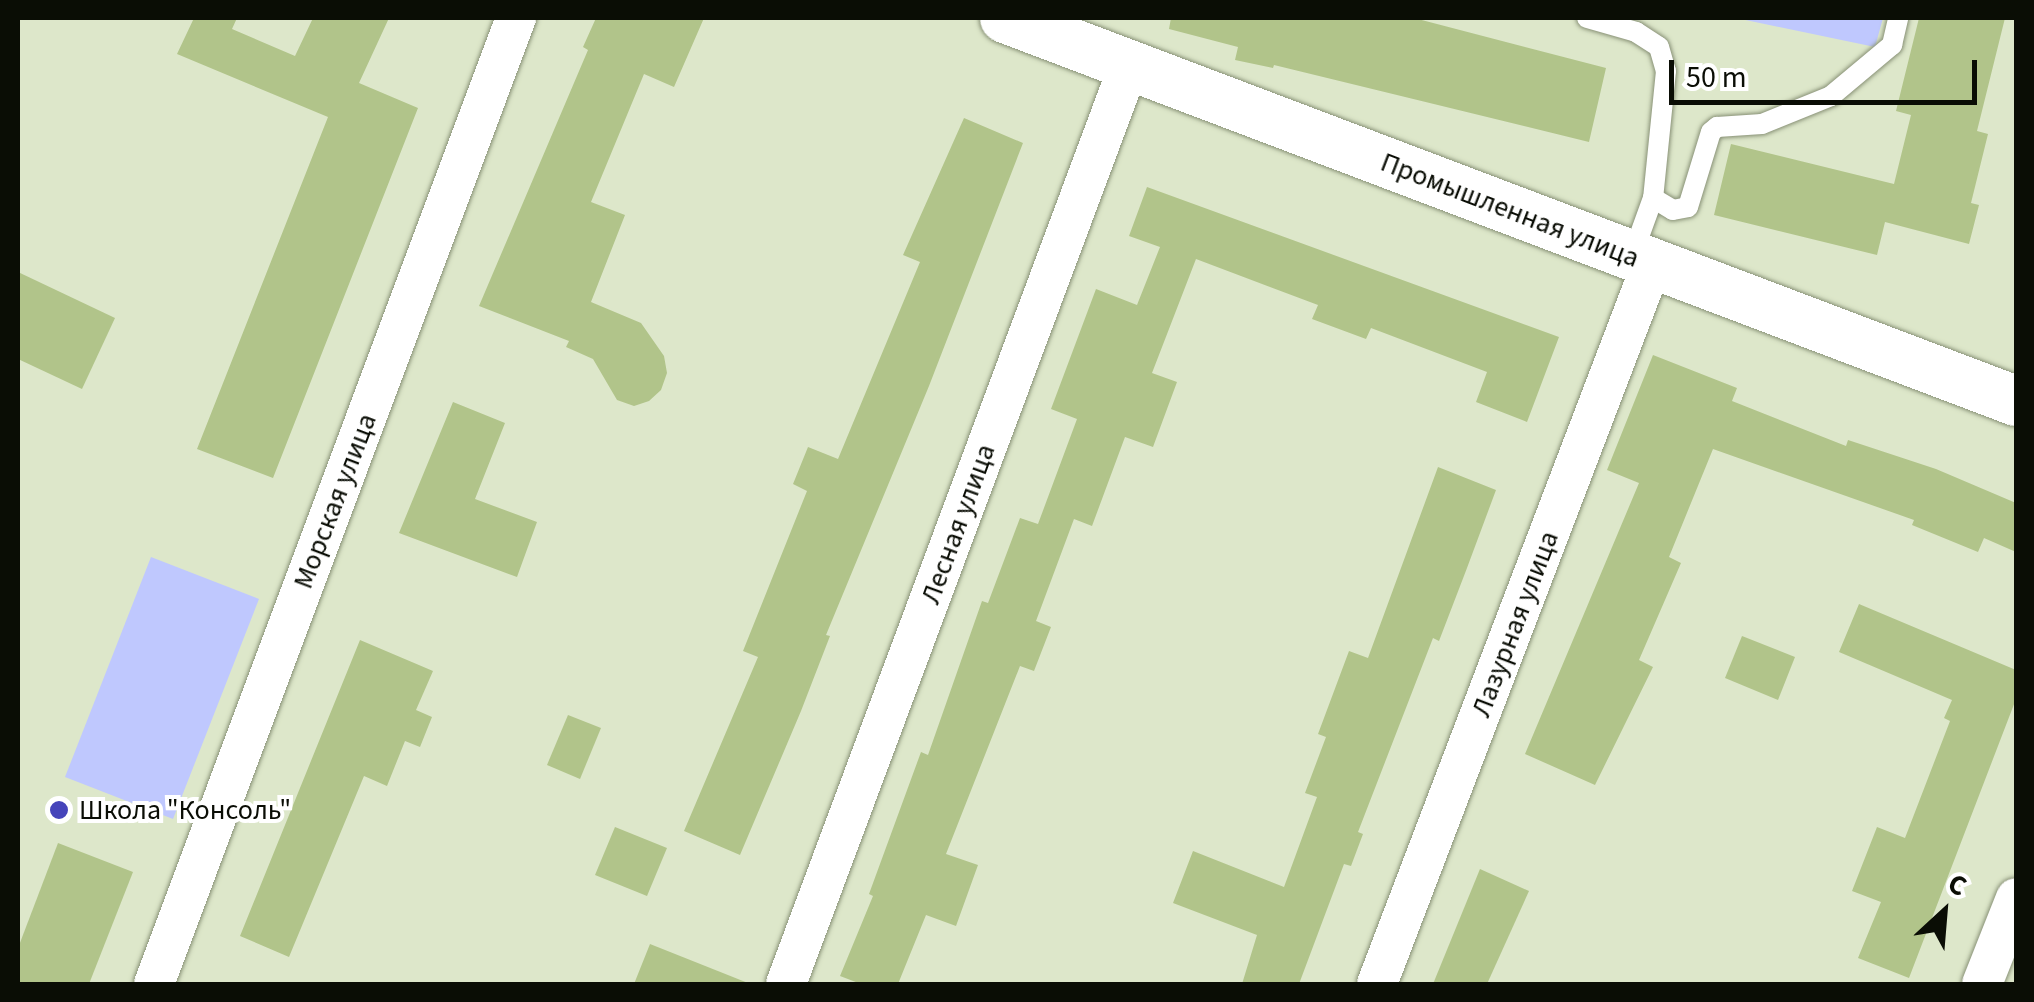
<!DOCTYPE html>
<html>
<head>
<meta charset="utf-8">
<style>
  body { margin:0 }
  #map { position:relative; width:2034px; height:1002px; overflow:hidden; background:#dde7ca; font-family:"Source Sans 3",sans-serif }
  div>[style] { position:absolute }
  .green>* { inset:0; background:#bfc8fe }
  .building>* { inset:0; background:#b1c48a }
  .roads { filter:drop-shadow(0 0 2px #889176) drop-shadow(0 0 2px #889176) }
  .service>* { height:20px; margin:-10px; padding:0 10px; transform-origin:10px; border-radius:10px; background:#fff }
  .minor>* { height:40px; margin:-20px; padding:0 20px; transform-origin:20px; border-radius:20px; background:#fff }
  .tertiary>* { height:50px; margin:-25px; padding:0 25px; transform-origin:25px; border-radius:25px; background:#fff }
  .dots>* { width:28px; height:28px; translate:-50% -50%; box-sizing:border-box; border:5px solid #fff; border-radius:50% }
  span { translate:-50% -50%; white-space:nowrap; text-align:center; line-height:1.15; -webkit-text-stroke:8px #fff; paint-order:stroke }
  .street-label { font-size:28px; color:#0a0d05 }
  .poi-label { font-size:28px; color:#0a0d05 }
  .left { translate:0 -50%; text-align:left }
  .frame { position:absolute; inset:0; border:20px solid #0a0d05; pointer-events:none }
  .north { position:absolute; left:1894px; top:862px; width:100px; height:100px; -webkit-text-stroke:8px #fff; paint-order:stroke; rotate:26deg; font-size:28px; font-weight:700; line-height:40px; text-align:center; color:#0a0d05 }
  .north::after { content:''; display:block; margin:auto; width:35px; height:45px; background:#0a0d05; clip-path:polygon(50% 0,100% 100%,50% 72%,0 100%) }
  .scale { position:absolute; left:1669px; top:60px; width:308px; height:45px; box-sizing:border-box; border:5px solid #0a0d05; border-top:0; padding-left:12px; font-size:30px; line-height:35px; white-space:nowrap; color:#0a0d05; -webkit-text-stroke:8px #fff; paint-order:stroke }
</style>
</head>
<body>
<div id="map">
  <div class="green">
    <i style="clip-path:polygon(1736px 18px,1883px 18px,1875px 47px)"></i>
    <i style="clip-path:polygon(151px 557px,259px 599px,173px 819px,65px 777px)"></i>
  </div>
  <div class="building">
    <i style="clip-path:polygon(194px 18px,237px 18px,232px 29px,295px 56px,313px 18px,389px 18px,359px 83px,418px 108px,273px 478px,197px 449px,328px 117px,177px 54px)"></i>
    <i style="clip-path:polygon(596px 18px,704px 18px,674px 87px,644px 74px,591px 202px,625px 215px,591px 302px,641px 323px,664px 356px,667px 373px,661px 390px,649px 401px,634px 406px,617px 400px,593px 359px,566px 347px,569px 341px,479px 306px,588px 50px,583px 47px)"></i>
    <i style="clip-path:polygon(1171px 18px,1414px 18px,1606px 68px,1589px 142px,1274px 65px,1273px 68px,1235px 60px,1238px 47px,1169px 29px)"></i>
    <i style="clip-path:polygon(1919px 18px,2005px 18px,1977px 131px,1988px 134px,1971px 203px,1979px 205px,1969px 244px,1885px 222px,1877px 255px,1714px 215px,1731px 144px,1894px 184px,1911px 115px,1896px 111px)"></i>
    <i style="clip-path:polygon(964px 118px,1023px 143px,929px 386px,826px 635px,830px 636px,801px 711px,740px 855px,684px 831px,758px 657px,743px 651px,807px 491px,793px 484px,808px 447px,838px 459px,920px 262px,903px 255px)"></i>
    <i style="clip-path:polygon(1147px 187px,1559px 337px,1527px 422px,1476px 402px,1487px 372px,1371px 328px,1366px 339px,1312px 319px,1318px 305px,1196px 259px,1152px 373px,1177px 382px,1153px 447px,1125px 437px,1092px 526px,1074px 519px,1036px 621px,1051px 627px,1034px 671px,1020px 666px,946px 854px,978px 865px,956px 926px,926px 915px,898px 984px,861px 984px,840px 976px,873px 896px,869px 894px,921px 752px,928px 755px,982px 601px,988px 603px,1020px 518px,1038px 524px,1077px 419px,1051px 409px,1096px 289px,1137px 305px,1160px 247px,1129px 236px)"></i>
    <i style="clip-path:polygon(18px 272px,115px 318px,82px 389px,18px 359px)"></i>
    <i style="clip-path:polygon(1653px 355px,1737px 388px,1732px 401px,1846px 446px,1848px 440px,1936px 469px,2016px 503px,2016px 552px,1984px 538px,1978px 552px,1912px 525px,1914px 520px,1713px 449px,1669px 557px,1681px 563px,1639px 660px,1653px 667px,1595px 785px,1525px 754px,1639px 483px,1607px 470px)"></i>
    <i style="clip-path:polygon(453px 402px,505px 423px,475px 499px,537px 522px,517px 577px,399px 533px)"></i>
    <i style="clip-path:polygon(1438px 467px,1496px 490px,1467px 568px,1439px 641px,1433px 638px,1358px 832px,1363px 834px,1351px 866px,1344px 864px,1299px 984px,1242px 984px,1257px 935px,1173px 903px,1193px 851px,1284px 887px,1317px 797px,1305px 793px,1326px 737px,1318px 734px,1349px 651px,1368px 658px)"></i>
    <i style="clip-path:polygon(1859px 604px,2016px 670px,2016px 699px,1909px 978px,1858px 958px,1881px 902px,1852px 891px,1877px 827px,1905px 838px,1950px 721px,1944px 718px,1952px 700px,1839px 652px)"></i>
    <i style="clip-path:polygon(1742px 636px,1795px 657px,1778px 700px,1725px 678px)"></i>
    <i style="clip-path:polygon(360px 640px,433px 671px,416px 710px,432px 717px,420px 747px,405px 741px,387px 786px,364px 776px,289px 957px,240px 936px)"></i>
    <i style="clip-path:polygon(568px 715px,601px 728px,580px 779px,547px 765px)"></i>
    <i style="clip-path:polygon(615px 827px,667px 848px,647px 896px,595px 875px)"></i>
    <i style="clip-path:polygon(58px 843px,133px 872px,89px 984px,18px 984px,18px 948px)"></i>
    <i style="clip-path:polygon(1480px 869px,1529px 891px,1487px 984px,1433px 984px)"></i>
    <i style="clip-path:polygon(650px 944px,748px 983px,748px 984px,634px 984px)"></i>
  </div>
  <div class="roads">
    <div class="service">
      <i style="left:1587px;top:18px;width:51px;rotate:15.9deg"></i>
      <i style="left:1636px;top:32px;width:27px;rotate:33deg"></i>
      <i style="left:1659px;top:47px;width:25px;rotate:74deg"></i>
      <i style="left:1666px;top:71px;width:128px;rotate:95.8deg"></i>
      <i style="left:1653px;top:198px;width:62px;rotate:109.9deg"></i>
      <i style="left:1653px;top:198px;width:23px;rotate:31deg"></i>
      <i style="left:1673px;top:210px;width:15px;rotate:-11deg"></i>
      <i style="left:1688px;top:207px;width:78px;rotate:-73deg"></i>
      <i style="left:1711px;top:132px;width:8px;rotate:-40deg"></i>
      <i style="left:1717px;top:127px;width:45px;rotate:-3.8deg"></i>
      <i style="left:1762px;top:124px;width:74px;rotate:-22.1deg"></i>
      <i style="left:1831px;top:96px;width:80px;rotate:-39.9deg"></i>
      <i style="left:1892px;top:45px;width:28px;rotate:-77deg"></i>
    </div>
    <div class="minor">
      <i style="left:154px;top:984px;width:1032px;rotate:-69.46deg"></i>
      <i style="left:786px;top:984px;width:983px;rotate:-69.52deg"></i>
      <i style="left:1377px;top:984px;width:771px;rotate:-69.1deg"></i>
      <i style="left:1982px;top:984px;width:92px;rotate:-68.4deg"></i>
    </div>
    <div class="tertiary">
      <i style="left:1005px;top:18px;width:1081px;rotate:20.75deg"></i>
    </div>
  </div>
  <div class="dots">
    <i style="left:59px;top:810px;background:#4544ba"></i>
  </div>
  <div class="street-label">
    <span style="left:1510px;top:210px;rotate:21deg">Промышленная улица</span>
    <span style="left:335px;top:501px;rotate:-69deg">Морская улица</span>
    <span style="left:958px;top:524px;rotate:-70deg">Лесная улица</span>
    <span style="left:1515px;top:624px;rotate:-69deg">Лазурная улица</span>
  </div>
  <div class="poi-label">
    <span class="left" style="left:79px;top:810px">Школа "Консоль"</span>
  </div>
  <div class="frame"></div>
  <div class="north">С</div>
  <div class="scale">50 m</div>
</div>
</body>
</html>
